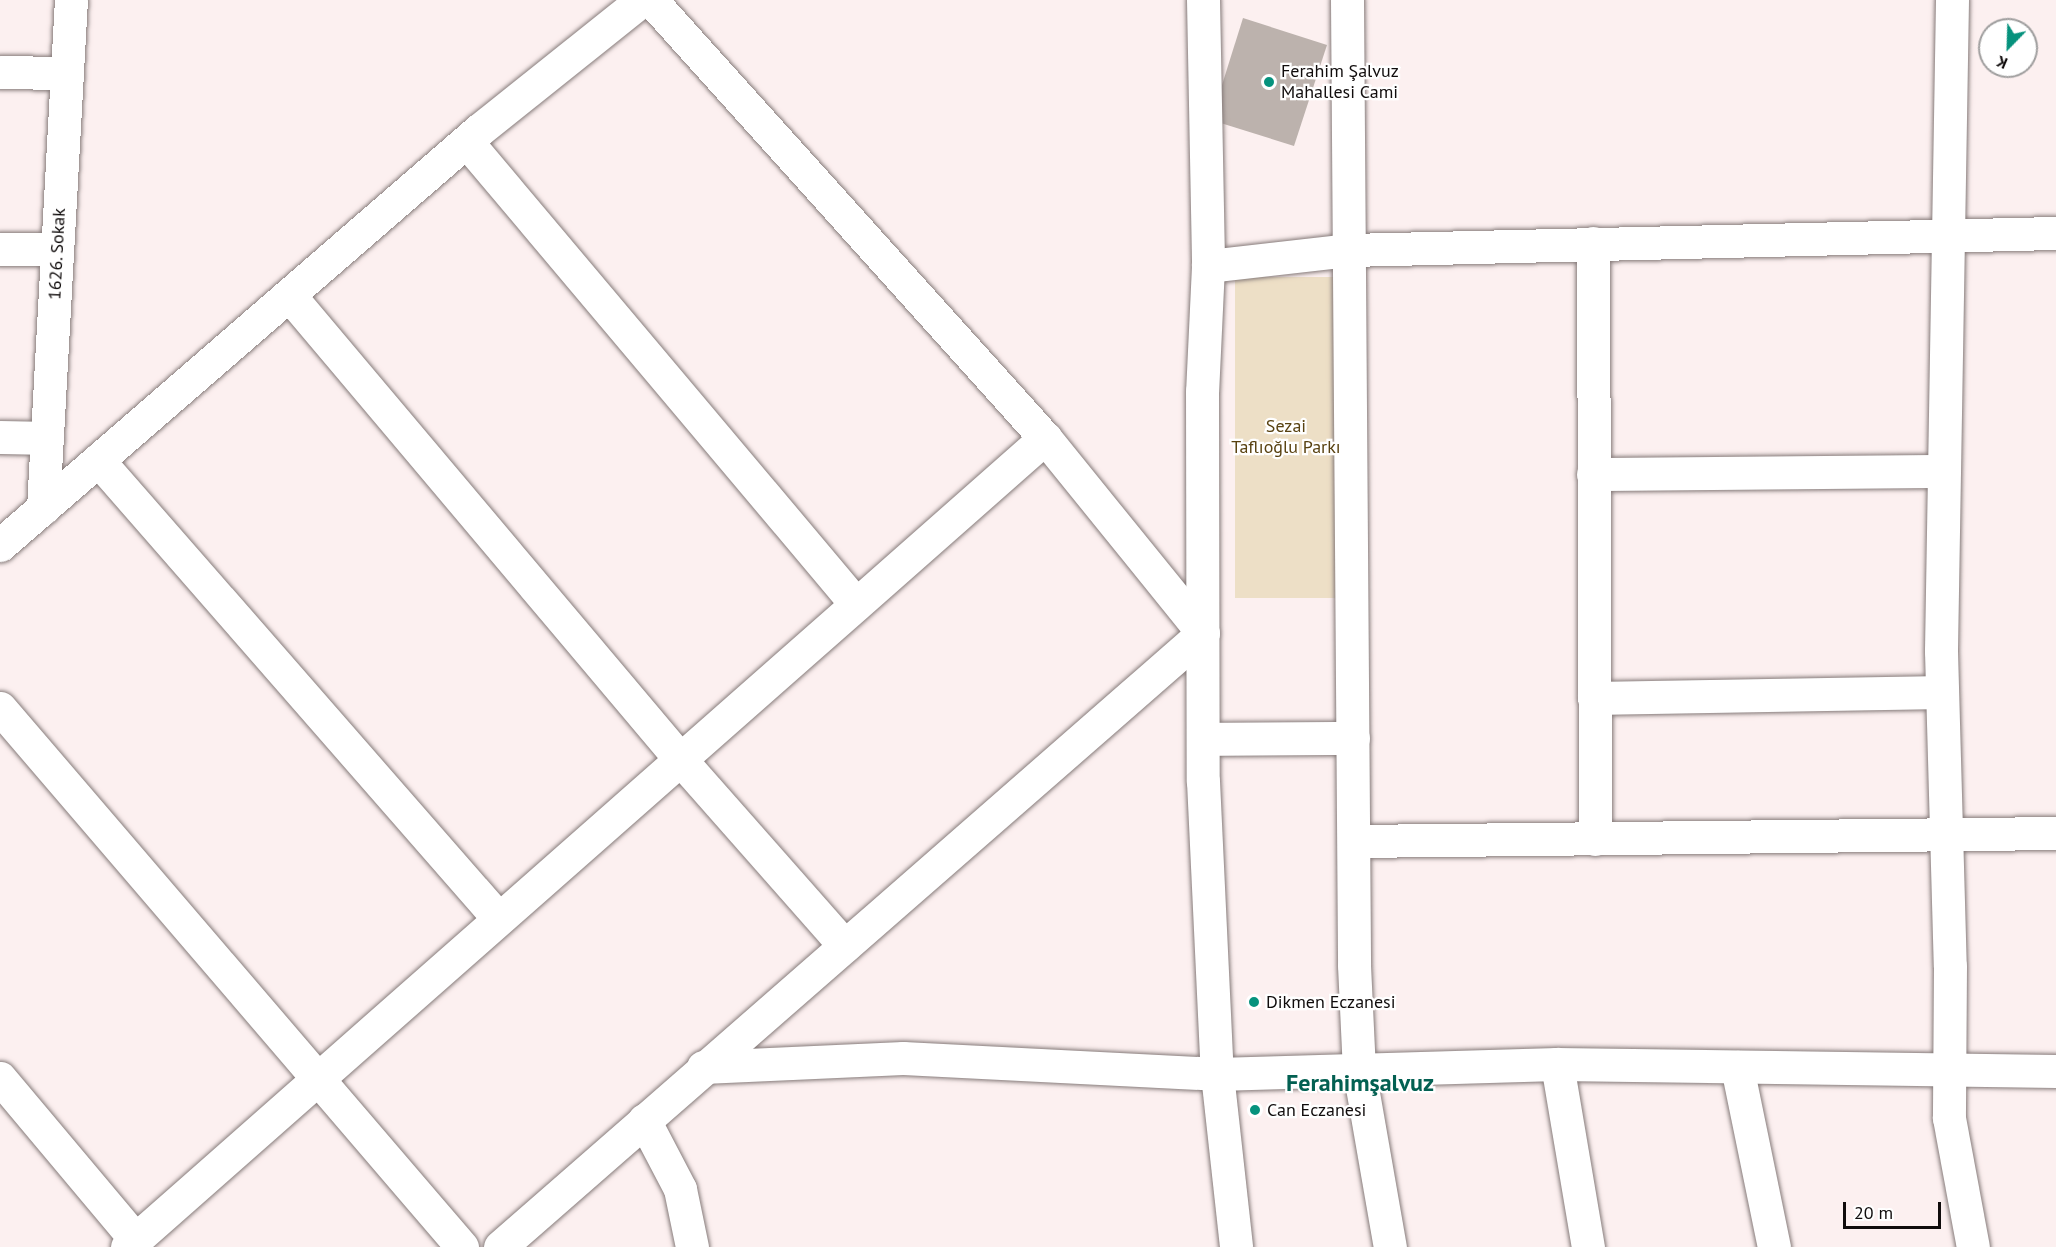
<!DOCTYPE html>
<html>
<head>
<meta charset="utf-8">
<style>
  body { margin:0 }
  #map { position:relative; width:2056px; height:1247px; overflow:hidden; background:#fcf0f0; font-family:"PT Sans",sans-serif }
  div>[style] { position:absolute }
  .green>* { inset:0; background:#eddfc6 }
  .building>* { inset:0; background:#bcb2ad }
  .roads { filter:drop-shadow(0 0 2px #867b7a) drop-shadow(0 0 2px #867b7a) }
  .street>* { height:33px; margin:-16.5px; padding:0 16.5px; transform-origin:16.5px; border-radius:16.5px; background:#fff }
  .secondary>* { height:33px; margin:-16.5px; padding:0 16.5px; transform-origin:16.5px; border-radius:16.5px; background:#fff }
  .dots>* { width:16px; height:16px; translate:-50% -50%; box-sizing:border-box; border:3px solid #fff; border-radius:50% }
  span { translate:-50% -50%; white-space:nowrap; text-align:center; line-height:1.15; -webkit-text-stroke:4.5px #fff; paint-order:stroke }
  .poi-label { font-size:18px; color:#100c0c }
  .left { translate:0 -50%; text-align:left }
  .street-label { font-size:18px; color:#100c0c }
  .park-label { font-size:18px; color:#594211 }
  .district-label { font-size:24px; color:#036052; font-weight:700 }
  .north { position:absolute; left:1978px; top:18px; width:60px; height:60px; box-sizing:border-box; background:#fff; border:2px solid #9f9e9e; border-radius:50%; rotate:203deg; font-size:16px; font-weight:700; line-height:24px; text-align:center; color:#100c0c }
  .north::after { content:''; display:block; margin:auto; width:21px; height:27px; background:#06927d; clip-path:polygon(50% 0,100% 100%,50% 72%,0 100%) }
  .scale { position:absolute; left:1843px; top:1202px; width:98px; height:27px; box-sizing:border-box; border:3px solid #100c0c; border-top:0; padding-left:8px; font-size:18px; line-height:21px; white-space:nowrap; color:#100c0c; -webkit-text-stroke:4px #fff; paint-order:stroke }
</style>
</head>
<body>
<div id="map">
  <div class="green">
    <i style="clip-path:polygon(1235px 277px,1336px 277px,1336px 598px,1235px 598px)"></i>
  </div>
  <div class="building">
    <i style="clip-path:polygon(1243px 18px,1327px 45px,1294px 146px,1211px 120px)"></i>
  </div>
  <div class="roads">
    <div class="street">
      <i style="left:1203px;top:0;width:266px;rotate:88.9deg"></i>
      <i style="left:1208px;top:266px;width:125px;rotate:92.7deg"></i>
      <i style="left:1202px;top:391px;width:390px;rotate:89.9deg"></i>
      <i style="left:1203px;top:781px;width:293px;rotate:87.3deg"></i>
      <i style="left:1217px;top:1074px;width:174px;rotate:83.7deg"></i>
      <i style="left:1347px;top:0;width:965px;rotate:89.58deg"></i>
      <i style="left:1354px;top:965px;width:105px;rotate:87.3deg"></i>
      <i style="left:1359px;top:1070px;width:180px;rotate:80.1deg"></i>
      <i style="left:1952px;top:0;width:651px;rotate:90.97deg"></i>
      <i style="left:1941px;top:651px;width:315px;rotate:88.4deg"></i>
      <i style="left:1950px;top:966px;width:152px;rotate:90.4deg"></i>
      <i style="left:1949px;top:1118px;width:131px;rotate:79.5deg"></i>
      <i style="left:0;top:72px;width:67px;rotate:0.9deg"></i>
      <i style="left:467px;top:142px;width:604px;rotate:49.9deg"></i>
      <i style="left:1593px;top:243px;width:596px;rotate:89.81deg"></i>
      <i style="left:0;top:249px;width:57px"></i>
      <i style="left:1208px;top:266px;width:142px;rotate:-6.5deg"></i>
      <i style="left:1349px;top:250px;width:707px;rotate:-1.38deg"></i>
      <i style="left:289px;top:295px;width:607px;rotate:49.88deg"></i>
      <i style="left:680px;top:759px;width:249px;rotate:48.6deg"></i>
      <i style="left:0;top:437px;width:47px;rotate:1.2deg"></i>
      <i style="left:98px;top:460px;width:609px;rotate:48.86deg"></i>
      <i style="left:1593px;top:474px;width:351px;rotate:-0.5deg"></i>
      <i style="left:43px;top:508px;width:509px;rotate:-86.85deg"></i>
      <i style="left:1594px;top:698px;width:348px;rotate:-1deg"></i>
      <i style="left:0;top:708px;width:710px;rotate:49.4deg"></i>
      <i style="left:1204px;top:739px;width:149px;rotate:-0.4deg"></i>
      <i style="left:1354px;top:841px;width:702px;rotate:-0.65deg"></i>
      <i style="left:1557px;top:1064px;width:186px;rotate:80.4deg"></i>
      <i style="left:703px;top:1067px;width:200px;rotate:-2.6deg"></i>
      <i style="left:903px;top:1058px;width:314px;rotate:2.9deg"></i>
      <i style="left:1217px;top:1074px;width:340px;rotate:-1.7deg"></i>
      <i style="left:1557px;top:1064px;width:499px;rotate:0.8deg"></i>
      <i style="left:1737px;top:1067px;width:184px;rotate:78.4deg"></i>
      <i style="left:0;top:1078px;width:212px;rotate:50deg"></i>
      <i style="left:644px;top:1120px;width:78px;rotate:62.4deg"></i>
      <i style="left:680px;top:1189px;width:59px;rotate:78.3deg"></i>
      <i style="left:127px;top:1247px;width:1224px;rotate:-41.39deg"></i>
      <i style="left:500px;top:1247px;width:933px;rotate:-41.13deg"></i>
      <i style="left:1203px;top:633px;width:251px;rotate:-129deg"></i>
      <i style="left:1045px;top:438px;width:589px;rotate:-131.97deg"></i>
    </div>
    <div class="secondary">
      <i style="left:0;top:545px;width:634px;rotate:-40.91deg"></i>
      <i style="left:479px;top:130px;width:208px;rotate:-38.6deg"></i>
    </div>
  </div>
  <div class="dots">
    <i style="left:1269px;top:82px;background:#06927d"></i>
    <i style="left:1254px;top:1002px;background:#06927d"></i>
    <i style="left:1255px;top:1110px;background:#06927d"></i>
  </div>
  <div class="poi-label">
    <span class="left" style="left:1281px;top:82px">Ferahim Şalvuz<br>Mahallesi Cami</span>
    <span class="left" style="left:1266px;top:1002px">Dikmen Eczanesi</span>
    <span class="left" style="left:1267px;top:1110px">Can Eczanesi</span>
  </div>
  <div class="street-label">
    <span style="left:57px;top:254px;rotate:-87deg">1626. Sokak</span>
  </div>
  <div class="park-label">
    <span style="left:1286px;top:437px">Sezai<br>Taflıoğlu Parkı</span>
  </div>
  <div class="district-label">
    <span style="left:1360px;top:1083px">Ferahimşalvuz</span>
  </div>
  <div class="north">K</div>
  <div class="scale">20 m</div>
</div>
</body>
</html>
